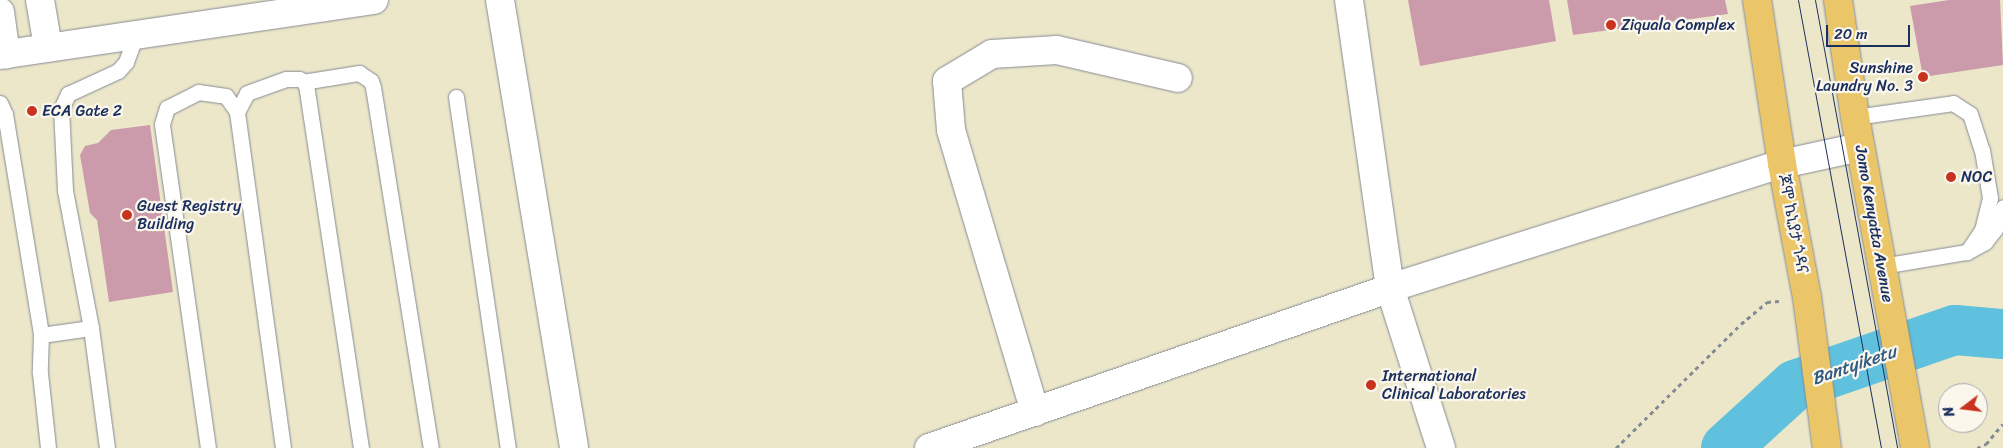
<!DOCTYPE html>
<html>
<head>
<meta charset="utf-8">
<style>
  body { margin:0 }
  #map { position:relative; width:2003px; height:448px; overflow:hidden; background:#ede7ca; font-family:Sriracha,"Noto Sans Ethiopic",sans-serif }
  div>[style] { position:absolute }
  .river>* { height:50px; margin:-25px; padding:0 25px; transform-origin:25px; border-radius:25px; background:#5fc1dd }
  .building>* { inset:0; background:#cc9bab }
  .path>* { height:3px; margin-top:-1.5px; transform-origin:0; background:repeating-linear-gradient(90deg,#848b94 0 4px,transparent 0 8px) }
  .roads { filter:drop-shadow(0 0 1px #848b94) drop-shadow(0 0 1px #848b94) }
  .service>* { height:15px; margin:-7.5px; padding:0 7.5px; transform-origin:7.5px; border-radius:7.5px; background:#fff }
  .minor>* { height:28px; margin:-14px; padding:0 14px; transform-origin:14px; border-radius:14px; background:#fff }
  .primary>* { height:28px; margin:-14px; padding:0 14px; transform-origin:14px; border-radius:14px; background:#ebc669 }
  .tram>* { height:1px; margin:-0.5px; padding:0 0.5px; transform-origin:0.5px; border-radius:0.5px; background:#1b2f5e }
  .dots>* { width:14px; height:14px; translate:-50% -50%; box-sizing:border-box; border:2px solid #fbf7ec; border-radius:50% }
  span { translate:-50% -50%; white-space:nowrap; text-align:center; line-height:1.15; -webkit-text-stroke:4.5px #fbf7ec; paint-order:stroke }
  .poi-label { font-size:16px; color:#1b2f5e }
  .left { translate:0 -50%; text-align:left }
  .right { translate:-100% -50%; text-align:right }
  .street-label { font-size:16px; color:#1b2f5e }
  .water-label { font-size:18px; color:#2f5b84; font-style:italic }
  .north { position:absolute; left:1938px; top:383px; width:50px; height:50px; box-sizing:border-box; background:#fbf7ec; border:1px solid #a1a7b3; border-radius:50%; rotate:255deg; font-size:14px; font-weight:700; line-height:20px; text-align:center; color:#1b2f5e }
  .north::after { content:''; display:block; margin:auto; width:18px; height:22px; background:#c8321e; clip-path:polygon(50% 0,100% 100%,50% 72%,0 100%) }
  .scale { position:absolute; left:1826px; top:25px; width:84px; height:22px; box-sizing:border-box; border:2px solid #1b2f5e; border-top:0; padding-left:6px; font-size:15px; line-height:18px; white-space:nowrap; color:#1b2f5e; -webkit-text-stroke:4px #fbf7ec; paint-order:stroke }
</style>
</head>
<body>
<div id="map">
  <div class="river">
    <i style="left:1726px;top:448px;width:93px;rotate:-42.4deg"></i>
    <i style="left:1795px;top:385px;width:169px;rotate:-19deg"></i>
    <i style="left:1955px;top:330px;width:48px;rotate:4.8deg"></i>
  </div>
  <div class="building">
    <i style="clip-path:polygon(1408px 0,1549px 0,1556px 41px,1420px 66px)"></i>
    <i style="clip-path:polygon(1567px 0,1725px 0,1728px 14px,1573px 35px)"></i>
    <i style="clip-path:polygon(1949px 0,2000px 0,2003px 65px,1923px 77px,1910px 6px)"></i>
    <i style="clip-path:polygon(150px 125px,173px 292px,109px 302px,97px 220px,90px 213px,80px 155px,85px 146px,98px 143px,111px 130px)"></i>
  </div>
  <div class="path">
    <i style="left:1616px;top:448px;width:176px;rotate:-44.8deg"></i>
    <i style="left:1741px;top:324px;width:34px;rotate:-40deg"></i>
    <i style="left:1767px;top:302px;width:12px;rotate:-5deg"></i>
    <i style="left:1977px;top:448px;width:10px;rotate:-24deg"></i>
    <i style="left:1986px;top:444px;width:26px;rotate:-50deg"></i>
  </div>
  <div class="roads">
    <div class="service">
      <i style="left:456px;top:97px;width:355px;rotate:81.6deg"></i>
      <i style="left:0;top:103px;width:12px;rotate:66deg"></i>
      <i style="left:5px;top:114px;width:224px;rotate:80.7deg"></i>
      <i style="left:41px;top:335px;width:38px;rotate:92deg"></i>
      <i style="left:40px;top:373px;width:75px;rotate:83.9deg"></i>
      <i style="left:237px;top:112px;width:21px;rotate:-62deg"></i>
      <i style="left:247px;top:93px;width:41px;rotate:-19.7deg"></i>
      <i style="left:286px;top:79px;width:13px"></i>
      <i style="left:299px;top:79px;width:9px;rotate:27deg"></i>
      <i style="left:1855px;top:117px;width:99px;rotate:-8.1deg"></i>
      <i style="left:1953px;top:103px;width:20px;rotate:33deg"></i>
      <i style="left:1970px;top:114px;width:38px;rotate:72deg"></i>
      <i style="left:1982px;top:150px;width:49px;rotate:80.5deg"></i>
      <i style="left:1990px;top:198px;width:33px;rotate:104deg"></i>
      <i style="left:1982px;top:230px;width:27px;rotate:124deg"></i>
      <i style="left:1882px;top:266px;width:86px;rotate:-9.4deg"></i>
      <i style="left:1967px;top:252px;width:21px;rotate:-29deg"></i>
      <i style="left:1985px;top:242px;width:16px;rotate:-52deg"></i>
      <i style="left:1995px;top:229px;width:23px;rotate:-70deg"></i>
      <i style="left:41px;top:335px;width:50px;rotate:-8deg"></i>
      <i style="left:107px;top:448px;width:121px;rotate:-97.6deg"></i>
      <i style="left:91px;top:328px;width:140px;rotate:-100.7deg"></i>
      <i style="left:65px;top:190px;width:81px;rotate:-92.8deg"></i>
      <i style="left:61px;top:109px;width:17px;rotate:-65deg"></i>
      <i style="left:68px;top:94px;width:55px;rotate:-24.7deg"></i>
      <i style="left:118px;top:71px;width:12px;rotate:-48deg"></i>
      <i style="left:126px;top:62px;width:29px;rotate:-70deg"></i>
      <i style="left:208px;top:448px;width:327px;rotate:-98.1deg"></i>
      <i style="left:162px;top:124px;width:17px;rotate:-73deg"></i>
      <i style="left:167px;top:108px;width:35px;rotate:-27deg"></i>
      <i style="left:198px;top:92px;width:28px;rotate:8deg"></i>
      <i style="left:226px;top:96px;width:19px;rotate:55deg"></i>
      <i style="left:237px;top:112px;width:339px;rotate:82.2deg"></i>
      <i style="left:361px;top:448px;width:366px;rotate:-98.6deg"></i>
      <i style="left:306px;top:86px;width:6px;rotate:-59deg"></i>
      <i style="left:309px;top:81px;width:51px;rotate:-9.1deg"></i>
      <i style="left:359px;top:73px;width:14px;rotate:34deg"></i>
      <i style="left:371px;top:81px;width:6px;rotate:72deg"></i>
      <i style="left:373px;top:87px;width:366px;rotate:80.9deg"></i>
    </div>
    <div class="minor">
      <i style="left:40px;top:0;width:48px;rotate:80.3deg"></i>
      <i style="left:500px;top:0;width:454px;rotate:80.6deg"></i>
      <i style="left:1349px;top:0;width:291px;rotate:81.9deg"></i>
      <i style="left:1390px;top:288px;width:168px;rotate:72.3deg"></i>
      <i style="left:0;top:12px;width:43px;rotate:82.1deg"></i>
      <i style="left:0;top:55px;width:378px;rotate:-8.4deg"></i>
      <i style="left:1035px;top:412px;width:294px;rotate:-106.6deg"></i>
      <i style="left:951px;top:130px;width:49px;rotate:-94.7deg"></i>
      <i style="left:947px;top:81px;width:52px;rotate:-31deg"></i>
      <i style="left:992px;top:54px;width:65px;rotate:-3.5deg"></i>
      <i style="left:1057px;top:50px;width:124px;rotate:13deg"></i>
      <i style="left:929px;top:448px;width:488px;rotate:-19.1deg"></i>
      <i style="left:1390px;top:288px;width:411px;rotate:-17.6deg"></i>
      <i style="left:1782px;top:164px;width:80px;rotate:-12.3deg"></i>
    </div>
    <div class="primary">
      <i style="left:1757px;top:0;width:166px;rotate:81.3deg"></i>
      <i style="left:1782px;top:164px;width:135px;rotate:79.4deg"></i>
      <i style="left:1807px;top:297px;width:152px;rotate:82.5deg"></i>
      <i style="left:1838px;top:0;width:118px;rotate:81.7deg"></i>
      <i style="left:1855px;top:117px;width:336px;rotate:79.7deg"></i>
    </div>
  </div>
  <div class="tram">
    <i style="left:1798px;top:0;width:456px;rotate:79.5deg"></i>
    <i style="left:1815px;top:0;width:455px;rotate:79.6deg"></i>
  </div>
  <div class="dots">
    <i style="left:1611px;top:25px;background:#c8321e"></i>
    <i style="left:1923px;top:77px;background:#c8321e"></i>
    <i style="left:32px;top:111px;background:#c8321e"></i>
    <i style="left:1951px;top:177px;background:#c8321e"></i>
    <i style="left:127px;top:215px;background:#c8321e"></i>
    <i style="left:1371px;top:385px;background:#c8321e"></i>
  </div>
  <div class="poi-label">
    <span class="left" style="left:1621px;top:25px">Ziquala Complex</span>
    <span class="right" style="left:1913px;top:77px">Sunshine<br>Laundry No. 3</span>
    <span class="left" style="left:42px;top:111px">ECA Gate 2</span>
    <span class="left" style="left:1961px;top:177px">NOC</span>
    <span class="left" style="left:137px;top:215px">Guest Registry<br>Building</span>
    <span class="left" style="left:1382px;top:385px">International<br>Clinical Laboratories</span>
  </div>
  <div class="street-label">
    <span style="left:1793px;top:224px;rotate:79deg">ጆሞ ኬኒያታ ጎዳና</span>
    <span style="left:1874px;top:224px;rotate:80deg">Jomo Kenyatta Avenue</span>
  </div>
  <div class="water-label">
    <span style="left:1854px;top:365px;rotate:-19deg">Bantyiketu</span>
  </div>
  <div class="north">N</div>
  <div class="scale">20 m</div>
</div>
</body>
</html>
